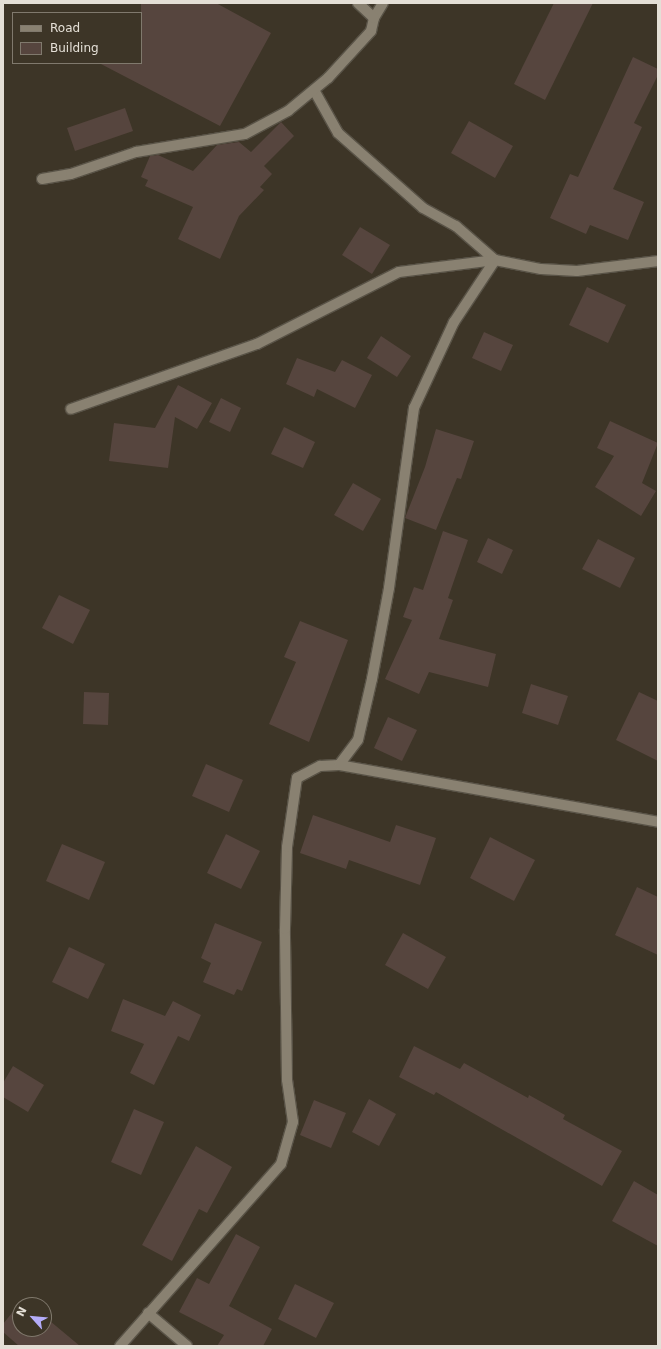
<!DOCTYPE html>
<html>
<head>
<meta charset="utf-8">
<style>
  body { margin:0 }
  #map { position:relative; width:661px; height:1349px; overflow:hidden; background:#3d3527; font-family:"DejaVu Sans",sans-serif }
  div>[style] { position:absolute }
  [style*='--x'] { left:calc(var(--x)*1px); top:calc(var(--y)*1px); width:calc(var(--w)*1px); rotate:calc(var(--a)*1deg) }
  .building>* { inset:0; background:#56453e }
  .roads { filter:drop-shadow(1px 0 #595347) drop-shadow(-1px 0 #595347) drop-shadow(0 1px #595347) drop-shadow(0 -1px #595347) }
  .minor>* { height:10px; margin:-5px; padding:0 5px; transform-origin:5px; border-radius:5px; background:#898171 }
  span { translate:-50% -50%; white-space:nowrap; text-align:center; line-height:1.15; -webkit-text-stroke:3.5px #3d3527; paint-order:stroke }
  .frame { position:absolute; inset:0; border:4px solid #e4dfd6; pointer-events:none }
  .legend { position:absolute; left:12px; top:12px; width:130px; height:52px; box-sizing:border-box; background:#3d3527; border:1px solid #80796d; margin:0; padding:5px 7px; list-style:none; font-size:12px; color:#e4dfd6 }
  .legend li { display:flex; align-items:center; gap:8px; height:20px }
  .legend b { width:20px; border:1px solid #80796d }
  .north { position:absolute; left:12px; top:1297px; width:40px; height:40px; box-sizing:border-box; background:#3d3527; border:1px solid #80796d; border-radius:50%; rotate:297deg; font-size:11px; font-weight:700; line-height:16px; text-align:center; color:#e4dfd6 }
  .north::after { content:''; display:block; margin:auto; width:14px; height:18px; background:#b4acf9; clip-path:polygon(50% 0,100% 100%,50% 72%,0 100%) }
</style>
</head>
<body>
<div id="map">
  <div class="building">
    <i style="clip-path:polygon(141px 3px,216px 3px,271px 33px,220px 126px,99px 63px,141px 63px)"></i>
    <i style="clip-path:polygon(554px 3px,593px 3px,545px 100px,514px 84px)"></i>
    <i style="clip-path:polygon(633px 57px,658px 69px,658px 75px,634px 123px,642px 127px,613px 189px,644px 202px,628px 240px,590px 225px,586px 234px,550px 218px,570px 174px,578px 177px)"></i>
    <i style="clip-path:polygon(125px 108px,133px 131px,75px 151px,67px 128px)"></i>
    <i style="clip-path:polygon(469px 121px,513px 146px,495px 178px,451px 153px)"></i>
    <i style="clip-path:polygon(281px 122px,294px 136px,264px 166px,272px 174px,260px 187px,264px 190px,239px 216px,220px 259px,178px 239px,193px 207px,145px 186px,148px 180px,141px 177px,150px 156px,158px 155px,193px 171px,217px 145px,239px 142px,251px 152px)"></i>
    <i style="clip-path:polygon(360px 227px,390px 245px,372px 274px,342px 255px)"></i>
    <i style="clip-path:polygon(587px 287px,626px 305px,608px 343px,569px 325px)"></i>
    <i style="clip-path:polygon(484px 332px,513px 345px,501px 371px,472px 358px)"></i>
    <i style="clip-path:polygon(381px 336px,411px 356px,397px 377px,367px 358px)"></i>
    <i style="clip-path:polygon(297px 358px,335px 372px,342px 360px,372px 375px,355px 408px,317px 389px,314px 397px,286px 384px)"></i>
    <i style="clip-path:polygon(178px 385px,212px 403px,197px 429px,175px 417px,168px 468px,109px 461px,114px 423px,155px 428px)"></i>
    <i style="clip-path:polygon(221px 398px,241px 408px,230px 432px,209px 422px)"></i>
    <i style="clip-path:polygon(610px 421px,658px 443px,642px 483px,656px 491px,641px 516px,595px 487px,614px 456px,597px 448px)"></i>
    <i style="clip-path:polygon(284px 427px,315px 442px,303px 468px,271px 454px)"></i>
    <i style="clip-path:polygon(436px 429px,474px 441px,461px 479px,457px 478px,436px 530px,405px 518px,425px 467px)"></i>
    <i style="clip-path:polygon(353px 483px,381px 499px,363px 531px,334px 515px)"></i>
    <i style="clip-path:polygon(443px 531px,468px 540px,448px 598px,453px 600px,439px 639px,496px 654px,488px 687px,429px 672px,419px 694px,385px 679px,412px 620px,403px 617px,414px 587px,423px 590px)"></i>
    <i style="clip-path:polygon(488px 538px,513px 550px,502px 574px,477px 562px)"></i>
    <i style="clip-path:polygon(598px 539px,635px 558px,620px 588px,582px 569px)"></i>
    <i style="clip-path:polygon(59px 595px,90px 610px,73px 644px,42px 628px)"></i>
    <i style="clip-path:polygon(300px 621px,348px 640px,309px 742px,269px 724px,296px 662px,284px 657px)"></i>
    <i style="clip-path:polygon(531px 684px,568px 696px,558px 725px,522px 713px)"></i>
    <i style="clip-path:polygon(84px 692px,109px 693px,108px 725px,83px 724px)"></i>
    <i style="clip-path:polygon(639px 692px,658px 701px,658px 761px,616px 740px)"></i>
    <i style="clip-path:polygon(388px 717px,417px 730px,402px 761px,374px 748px)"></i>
    <i style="clip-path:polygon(206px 764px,243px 780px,229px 812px,192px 796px)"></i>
    <i style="clip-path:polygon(313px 815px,390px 842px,396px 825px,436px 838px,420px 885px,349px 860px,346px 869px,300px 853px)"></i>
    <i style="clip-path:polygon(226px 834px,260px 851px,241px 889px,207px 873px)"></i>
    <i style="clip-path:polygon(490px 837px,535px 860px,514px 901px,470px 878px)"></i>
    <i style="clip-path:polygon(62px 844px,105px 862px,89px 900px,46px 881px)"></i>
    <i style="clip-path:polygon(637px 887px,658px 897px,658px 955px,615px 935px)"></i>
    <i style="clip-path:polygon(215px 923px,262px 942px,242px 991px,237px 989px,234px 995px,203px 982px,211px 963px,201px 958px)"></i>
    <i style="clip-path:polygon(403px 933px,446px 957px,428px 989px,385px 965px)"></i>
    <i style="clip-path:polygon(69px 947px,105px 964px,88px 999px,52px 982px)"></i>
    <i style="clip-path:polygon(123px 999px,165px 1016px,173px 1001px,201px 1015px,189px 1041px,178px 1036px,154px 1085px,130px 1073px,144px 1044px,111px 1031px)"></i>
    <i style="clip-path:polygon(414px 1046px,460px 1069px,464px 1063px,528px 1098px,529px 1095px,565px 1115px,563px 1119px,622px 1151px,602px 1186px,436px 1092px,434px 1095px,399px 1077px)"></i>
    <i style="clip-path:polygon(13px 1066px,44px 1085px,28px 1112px,3px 1097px,3px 1083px)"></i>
    <i style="clip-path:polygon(369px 1099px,396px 1114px,379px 1146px,352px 1132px)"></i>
    <i style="clip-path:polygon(314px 1100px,346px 1113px,331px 1148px,300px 1135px)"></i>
    <i style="clip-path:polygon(134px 1109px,164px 1122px,141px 1175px,111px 1162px)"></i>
    <i style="clip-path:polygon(196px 1146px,232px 1167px,207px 1213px,199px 1209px,172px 1261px,142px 1245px)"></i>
    <i style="clip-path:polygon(634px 1181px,658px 1195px,658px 1246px,612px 1221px)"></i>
    <i style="clip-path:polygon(236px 1234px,260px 1247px,229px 1306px,272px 1329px,263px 1346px,217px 1346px,224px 1335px,179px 1312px,197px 1278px,209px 1284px)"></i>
    <i style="clip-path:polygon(295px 1284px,334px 1303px,316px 1338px,278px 1319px)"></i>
    <i style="clip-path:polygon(23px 1299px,30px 1305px,20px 1305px,20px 1329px,44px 1329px,44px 1316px,80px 1346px,19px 1346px,3px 1332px,3px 1324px)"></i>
  </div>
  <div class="roads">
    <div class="minor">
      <i style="--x:374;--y:18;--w:17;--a:-59"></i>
      <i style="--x:314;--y:90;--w:49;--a:60.8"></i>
      <i style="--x:338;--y:133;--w:113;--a:41.4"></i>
      <i style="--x:423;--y:208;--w:38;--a:29"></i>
      <i style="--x:456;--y:226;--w:52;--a:41.1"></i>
      <i style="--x:42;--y:179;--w:29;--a:-10"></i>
      <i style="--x:71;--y:174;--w:69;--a:-18.7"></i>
      <i style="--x:136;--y:152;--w:110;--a:-9.4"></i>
      <i style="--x:245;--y:134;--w:49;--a:-28.1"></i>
      <i style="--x:288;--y:111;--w:52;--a:-39.5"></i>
      <i style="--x:328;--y:78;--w:64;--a:-47.5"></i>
      <i style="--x:371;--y:31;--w:13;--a:-77"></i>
      <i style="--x:374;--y:18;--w:22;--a:-137"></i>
      <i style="--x:71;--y:409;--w:197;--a:-19.3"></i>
      <i style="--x:257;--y:344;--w:159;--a:-26.9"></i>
      <i style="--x:399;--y:272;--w:97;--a:-7.1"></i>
      <i style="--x:495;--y:260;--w:47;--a:11.1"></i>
      <i style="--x:541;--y:269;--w:36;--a:3"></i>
      <i style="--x:577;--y:271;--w:82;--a:-7"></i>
      <i style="--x:339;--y:765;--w:31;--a:-53"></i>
      <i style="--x:358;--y:740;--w:63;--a:-77.1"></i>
      <i style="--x:372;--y:679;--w:93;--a:-79.4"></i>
      <i style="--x:389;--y:588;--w:182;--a:-82.1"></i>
      <i style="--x:414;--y:408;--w:95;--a:-65.1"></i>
      <i style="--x:454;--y:322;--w:74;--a:-56.5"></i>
      <i style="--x:148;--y:1313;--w:51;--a:40.2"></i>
      <i style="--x:120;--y:1346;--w:243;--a:-48.5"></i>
      <i style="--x:281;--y:1164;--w:44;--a:-74.1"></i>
      <i style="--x:293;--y:1122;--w:42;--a:-98.1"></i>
      <i style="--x:287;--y:1080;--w:151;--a:-90.8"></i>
      <i style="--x:285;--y:929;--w:82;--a:-88.6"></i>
      <i style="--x:287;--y:847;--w:70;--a:-81.8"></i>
      <i style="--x:297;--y:778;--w:26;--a:-28"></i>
      <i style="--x:320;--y:766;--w:19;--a:-3"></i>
      <i style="--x:339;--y:765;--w:324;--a:10.1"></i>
    </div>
  </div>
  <div class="frame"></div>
  <ul class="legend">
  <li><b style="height:5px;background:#898171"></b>Road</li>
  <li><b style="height:11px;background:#56453e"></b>Building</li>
  </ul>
  <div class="north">N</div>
</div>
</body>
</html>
